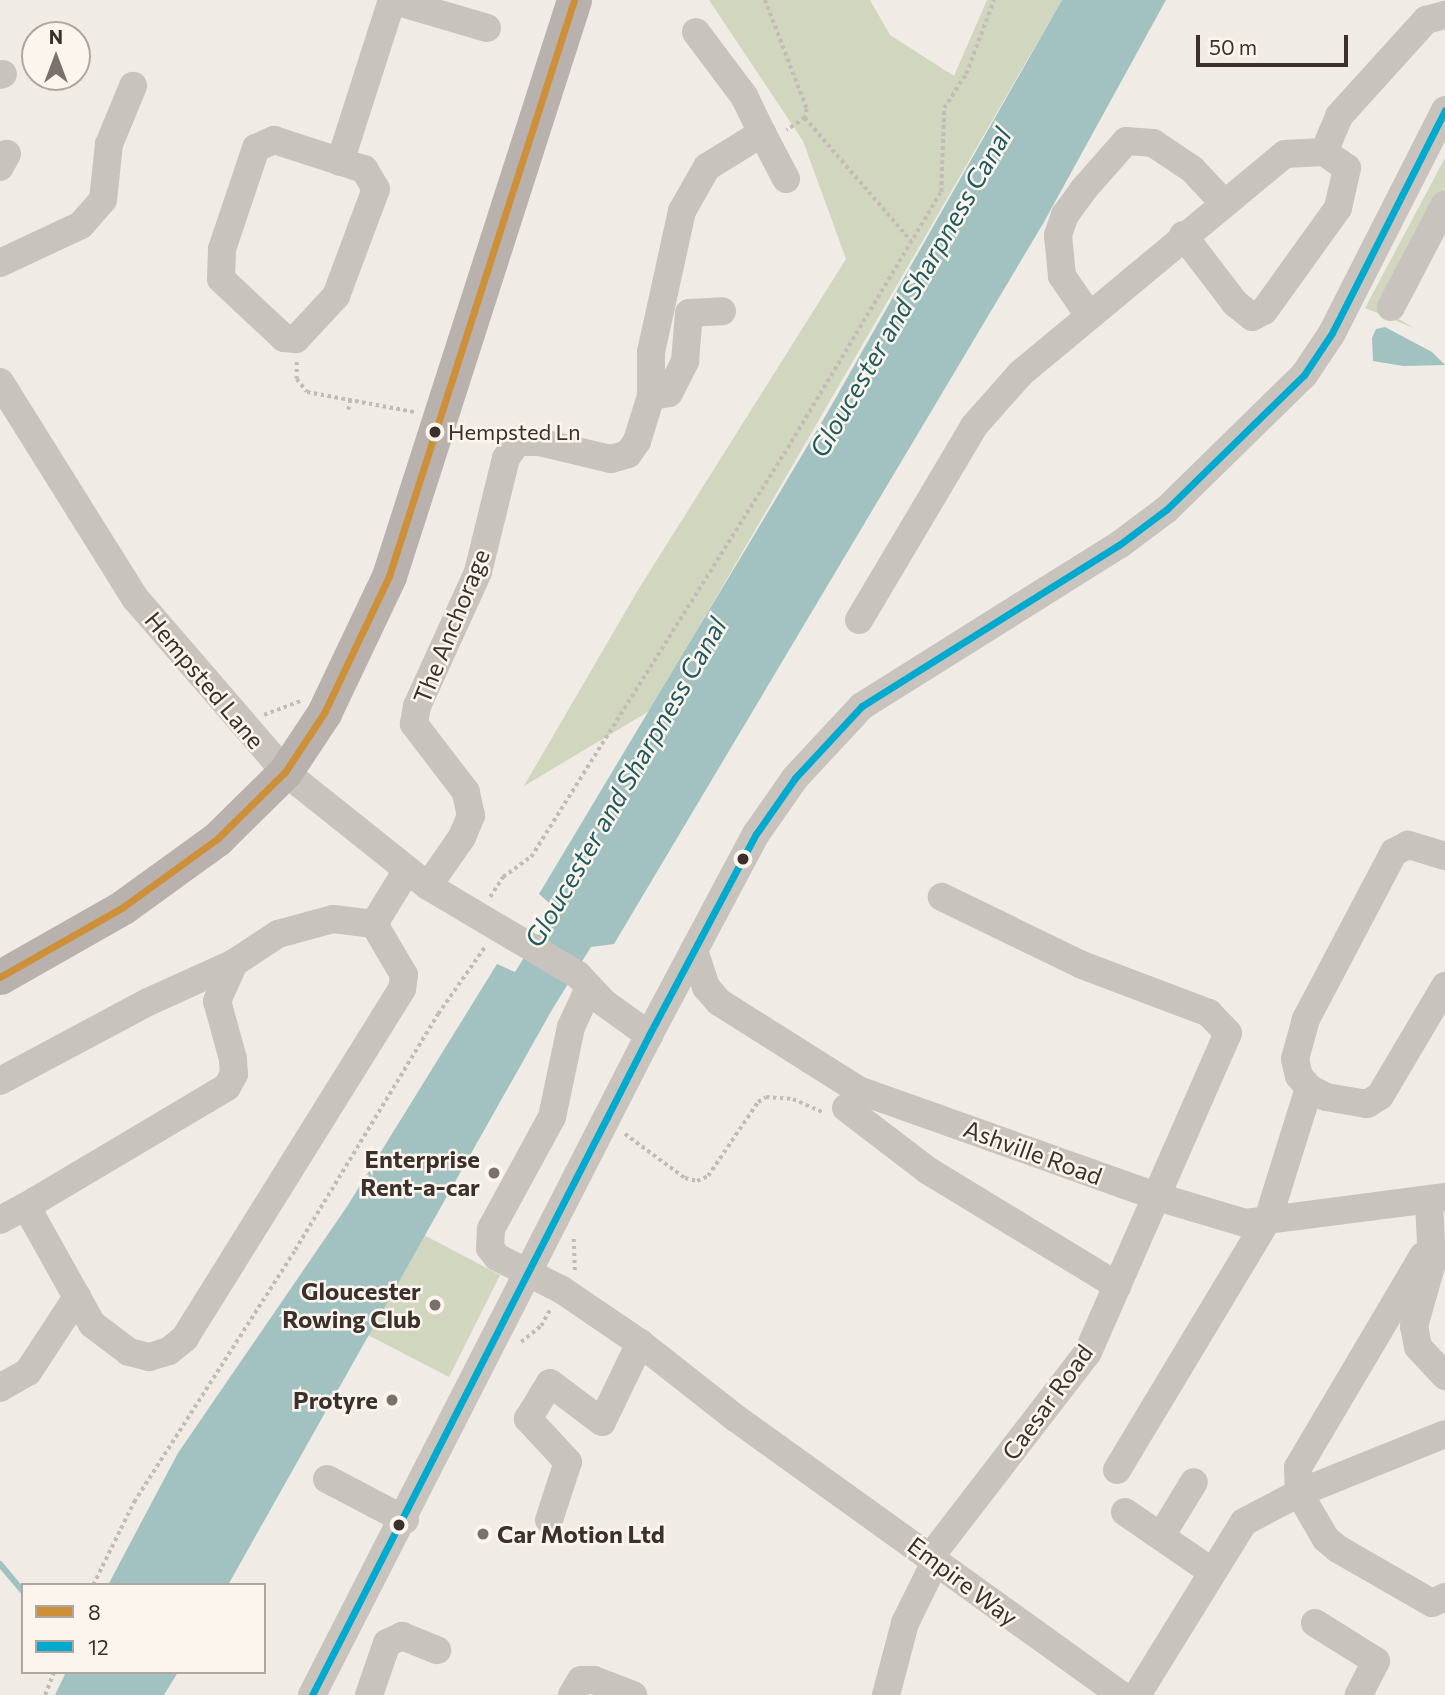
<!DOCTYPE html>
<html>
<head>
<meta charset="utf-8">
<style>
  body { margin:0 }
  #map { position:relative; width:1445px; height:1695px; overflow:hidden; background:#f0ebe5; font-family:Commissioner,sans-serif }
  div>[style] { position:absolute }
  [style*='--x'] { left:calc(var(--x)*1px); top:calc(var(--y)*1px); width:calc(var(--w)*1px); rotate:calc(var(--a)*1deg) }
  .green>* { inset:0; background:#d1d6bf }
  .water>* { inset:0; background:#a1c2c1 }
  .stream>* { height:6px; margin:-3px; padding:0 3px; transform-origin:3px; border-radius:3px; background:#a1c2c1 }
  .path>* { height:3.5px; margin-top:-1.75px; transform-origin:0; background:repeating-linear-gradient(90deg,#c2bbb6 0 3.5px,transparent 0 7px) }
  .minor>* { height:28px; margin:-14px; padding:0 14px; transform-origin:14px; border-radius:14px; background:#c9c3be }
  .major>* { height:35px; margin:-17.5px; padding:0 17.5px; transform-origin:17.5px; border-radius:17.5px; background:#b8b1ad }
  .bus-1>* { height:7px; margin:-3.5px; padding:0 3.5px; transform-origin:3.5px; border-radius:3.5px; background:#cd9038 }
  .bus-2>* { height:7px; margin:-3.5px; padding:0 3.5px; transform-origin:3.5px; border-radius:3.5px; background:#00a9ce }
  .dots>* { width:19px; height:19px; translate:-50% -50%; box-sizing:border-box; border:4px solid #fbf5ee; border-radius:50% }
  span { translate:-50% -50%; white-space:nowrap; text-align:center; line-height:1.15; -webkit-text-stroke:5px #fbf5ee; paint-order:stroke }
  .bus-label { font-size:22px; color:#3b302b }
  .left { translate:0 -50%; text-align:left }
  .street-label { font-size:24px; color:#3b302b }
  .poi-label { font-size:24px; color:#3b302b; font-weight:700 }
  .right { translate:-100% -50%; text-align:right }
  .water-label { font-size:26px; color:#1f5a5e; font-style:italic }
  .legend { position:absolute; left:21px; top:1583px; width:245px; height:91px; box-sizing:border-box; background:#fbf5ee; border:2px solid #aea6a0; margin:0; padding:9px 12px; list-style:none; font-size:21px; color:#3b302b }
  .legend li { display:flex; align-items:center; gap:14px; height:35px }
  .legend b { width:35px; border:2px solid #aea6a0 }
  .north { position:absolute; left:21px; top:21px; width:70px; height:70px; box-sizing:border-box; background:#fbf5ee; border:2px solid #aea6a0; border-radius:50%; rotate:0deg; font-size:19px; font-weight:700; line-height:28px; text-align:center; color:#3b302b }
  .north::after { content:''; display:block; margin:auto; width:24px; height:32px; background:#7a716c; clip-path:polygon(50% 0,100% 100%,50% 72%,0 100%) }
  .scale { position:absolute; left:1196px; top:35px; width:152px; height:32px; box-sizing:border-box; border:4px solid #3b302b; border-top:0; padding-left:9px; font-size:21px; line-height:24px; white-space:nowrap; color:#3b302b; -webkit-text-stroke:5px #fbf5ee; paint-order:stroke }
</style>
</head>
<body>
<div id="map">
  <div class="green">
    <i style="clip-path:polygon(709px 0,870px 0,890px 35px,954px 76px,987px 0,1062px 0,651px 710px,524px 786px,638px 590px,846px 259px,803px 141px)"></i>
    <i style="clip-path:polygon(1445px 158px,1445px 188px,1380px 308px,1414px 328px,1365px 308px)"></i>
    <i style="clip-path:polygon(424px 1235px,500px 1275px,449px 1377px,368px 1335px)"></i>
  </div>
  <div class="water">
    <i style="clip-path:polygon(1062px 0,1166px 0,1044px 222px,614px 944px,591px 947px,553px 1008px,228px 1585px,108px 1585px,178px 1453px,348px 1205px,497px 964px,515px 972px,555px 908px,539px 894px,826px 415px)"></i>
    <i style="clip-path:polygon(1385px 327px,1432px 352px,1445px 365px,1403px 366px,1373px 361px,1372px 338px,1376px 329px)"></i>
    <i style="clip-path:polygon(66px 1672px,178px 1672px,164px 1695px,55px 1695px)"></i>
  </div>
  <div class="stream">
    <i style="--x:0;--y:1564;--w:35;--a:50"></i>
  </div>
  <div class="path">
    <i style="--x:765;--y:0;--w:117;--a:68.9"></i>
    <i style="--x:807;--y:109;--w:9;--a:103"></i>
    <i style="--x:805;--y:118;--w:22;--a:146"></i>
    <i style="--x:805;--y:118;--w:162;--a:49.2"></i>
    <i style="--x:297;--y:362;--w:17;--a:90"></i>
    <i style="--x:297;--y:379;--w:16;--a:52"></i>
    <i style="--x:307;--y:392;--w:109;--a:10.6"></i>
    <i style="--x:348;--y:410;--w:9;--a:-77"></i>
    <i style="--x:264;--y:715;--w:39;--a:-21"></i>
    <i style="--x:490;--y:897;--w:24;--a:-57"></i>
    <i style="--x:503;--y:877;--w:34;--a:-36"></i>
    <i style="--x:531;--y:857;--w:476;--a:-57.9"></i>
    <i style="--x:784;--y:454;--w:305;--a:-59.1"></i>
    <i style="--x:941;--y:192;--w:84;--a:-88"></i>
    <i style="--x:944;--y:108;--w:40;--a:-57.1"></i>
    <i style="--x:966;--y:74;--w:79;--a:-69.3"></i>
    <i style="--x:625;--y:1134;--w:74;--a:36.3"></i>
    <i style="--x:685;--y:1178;--w:12;--a:14"></i>
    <i style="--x:697;--y:1181;--w:12;--a:-24"></i>
    <i style="--x:708;--y:1176;--w:89;--a:-56"></i>
    <i style="--x:758;--y:1102;--w:9;--a:-32"></i>
    <i style="--x:766;--y:1097;--w:27;--a:4"></i>
    <i style="--x:793;--y:1099;--w:32;--a:24"></i>
    <i style="--x:574;--y:1239;--w:32;--a:88"></i>
    <i style="--x:521;--y:1342;--w:26;--a:-39"></i>
    <i style="--x:541;--y:1326;--w:18;--a:-61"></i>
    <i style="--x:93;--y:1585;--w:93;--a:-63.7"></i>
    <i style="--x:134;--y:1502;--w:299;--a:-57.4"></i>
    <i style="--x:295;--y:1250;--w:276;--a:-58.8"></i>
    <i style="--x:438;--y:1014;--w:82;--a:-55"></i>
    <i style="--x:45;--y:1695;--w:25;--a:-69"></i>
  </div>
  <div class="minor">
    <i style="--x:392;--y:0;--w:99;--a:16.4"></i>
    <i style="--x:0;--y:75;--w:3;--a:-18"></i>
    <i style="--x:762;--y:133;--w:52;--a:62.4"></i>
    <i style="--x:274;--y:140;--w:95;--a:17.9"></i>
    <i style="--x:364;--y:169;--w:23;--a:59"></i>
    <i style="--x:376;--y:189;--w:114;--a:110.5"></i>
    <i style="--x:336;--y:296;--w:59;--a:132.9"></i>
    <i style="--x:296;--y:339;--w:12;--a:-175"></i>
    <i style="--x:284;--y:338;--w:86;--a:-136.9"></i>
    <i style="--x:221;--y:279;--w:30;--a:-88"></i>
    <i style="--x:222;--y:249;--w:107;--a:-71.4"></i>
    <i style="--x:256;--y:148;--w:20;--a:-24"></i>
    <i style="--x:340;--y:162;--w:170;--a:-72.2"></i>
    <i style="--x:0;--y:167;--w:15;--a:-62"></i>
    <i style="--x:1183;--y:235;--w:86;--a:52.6"></i>
    <i style="--x:1235;--y:303;--w:22;--a:39"></i>
    <i style="--x:1252;--y:317;--w:13;--a:-27"></i>
    <i style="--x:1264;--y:311;--w:127;--a:-54.3"></i>
    <i style="--x:1338;--y:208;--w:41;--a:-77.3"></i>
    <i style="--x:1347;--y:168;--w:28;--a:-145"></i>
    <i style="--x:1324;--y:152;--w:39;--a:-67"></i>
    <i style="--x:1339;--y:116;--w:130;--a:-47.8"></i>
    <i style="--x:1426;--y:20;--w:20;--a:-15"></i>
    <i style="--x:0;--y:263;--w:89;--a:-25.1"></i>
    <i style="--x:81;--y:225;--w:33;--a:-49"></i>
    <i style="--x:103;--y:200;--w:56;--a:-83.9"></i>
    <i style="--x:109;--y:144;--w:63;--a:-67.5"></i>
    <i style="--x:1391;--y:307;--w:116;--a:-62.3"></i>
    <i style="--x:1088;--y:314;--w:46;--a:-124.4"></i>
    <i style="--x:1062;--y:276;--w:41;--a:-95.6"></i>
    <i style="--x:1058;--y:235;--w:21;--a:-71"></i>
    <i style="--x:1065;--y:215;--w:31;--a:-54"></i>
    <i style="--x:1083;--y:190;--w:65;--a:-48.7"></i>
    <i style="--x:1126;--y:141;--w:27;--a:4"></i>
    <i style="--x:1153;--y:143;--w:47;--a:33.7"></i>
    <i style="--x:1192;--y:169;--w:45;--a:46.8"></i>
    <i style="--x:0;--y:382;--w:255;--a:58"></i>
    <i style="--x:135;--y:598;--w:230;--a:49.2"></i>
    <i style="--x:285;--y:772;--w:183;--a:38.6"></i>
    <i style="--x:428;--y:886;--w:174;--a:30.7"></i>
    <i style="--x:578;--y:975;--w:37;--a:47"></i>
    <i style="--x:603;--y:1002;--w:57;--a:35.7"></i>
    <i style="--x:651;--y:396;--w:18;--a:-9"></i>
    <i style="--x:669;--y:393;--w:36;--a:-63"></i>
    <i style="--x:685;--y:361;--w:48;--a:-85.2"></i>
    <i style="--x:689;--y:313;--w:33;--a:-3"></i>
    <i style="--x:859;--y:620;--w:226;--a:-59.3"></i>
    <i style="--x:974;--y:426;--w:71;--a:-48.4"></i>
    <i style="--x:1021;--y:373;--w:343;--a:-39.7"></i>
    <i style="--x:1285;--y:154;--w:39;--a:-3"></i>
    <i style="--x:1445;--y:856;--w:39;--a:-163"></i>
    <i style="--x:1408;--y:845;--w:16;--a:153"></i>
    <i style="--x:1394;--y:852;--w:189;--a:117.8"></i>
    <i style="--x:1306;--y:1019;--w:41;--a:105.4"></i>
    <i style="--x:1295;--y:1059;--w:17;--a:77"></i>
    <i style="--x:1299;--y:1076;--w:16;--a:50"></i>
    <i style="--x:1309;--y:1088;--w:19;--a:28"></i>
    <i style="--x:1326;--y:1097;--w:42;--a:9.7"></i>
    <i style="--x:1367;--y:1104;--w:15;--a:-32"></i>
    <i style="--x:1380;--y:1096;--w:128;--a:-59.4"></i>
    <i style="--x:428;--y:886;--w:60;--a:-55.2"></i>
    <i style="--x:462;--y:837;--w:23;--a:-67"></i>
    <i style="--x:471;--y:816;--w:25;--a:-102"></i>
    <i style="--x:466;--y:792;--w:86;--a:-127.4"></i>
    <i style="--x:414;--y:724;--w:18;--a:-81"></i>
    <i style="--x:417;--y:706;--w:147;--a:-65.5"></i>
    <i style="--x:478;--y:572;--w:117;--a:-76.2"></i>
    <i style="--x:506;--y:458;--w:19;--a:-55"></i>
    <i style="--x:517;--y:442;--w:22;--a:0"></i>
    <i style="--x:539;--y:442;--w:74;--a:13.3"></i>
    <i style="--x:611;--y:459;--w:18;--a:-16"></i>
    <i style="--x:628;--y:454;--w:16;--a:-55"></i>
    <i style="--x:637;--y:441;--w:47;--a:-72.7"></i>
    <i style="--x:651;--y:396;--w:44;--a:-90"></i>
    <i style="--x:651;--y:352;--w:144;--a:-77.6"></i>
    <i style="--x:682;--y:211;--w:51;--a:-60.4"></i>
    <i style="--x:707;--y:167;--w:65;--a:-31.7"></i>
    <i style="--x:762;--y:133;--w:41;--a:-115.9"></i>
    <i style="--x:744;--y:96;--w:80;--a:-126.9"></i>
    <i style="--x:333;--y:919;--w:41;--a:7"></i>
    <i style="--x:374;--y:924;--w:59;--a:59.5"></i>
    <i style="--x:404;--y:975;--w:14;--a:98"></i>
    <i style="--x:402;--y:989;--w:411;--a:121.9"></i>
    <i style="--x:185;--y:1338;--w:21;--a:141"></i>
    <i style="--x:169;--y:1351;--w:21;--a:163"></i>
    <i style="--x:149;--y:1357;--w:21;--a:-166"></i>
    <i style="--x:129;--y:1352;--w:46;--a:-142.9"></i>
    <i style="--x:92;--y:1324;--w:127;--a:-119.2"></i>
    <i style="--x:30;--y:1213;--w:13;--a:-67"></i>
    <i style="--x:35;--y:1201;--w:223;--a:-30.7"></i>
    <i style="--x:227;--y:1087;--w:15;--a:-62"></i>
    <i style="--x:234;--y:1074;--w:15;--a:-94"></i>
    <i style="--x:233;--y:1059;--w:60;--a:-105.4"></i>
    <i style="--x:217;--y:1001;--w:42;--a:-65.9"></i>
    <i style="--x:234;--y:963;--w:53;--a:-33.4"></i>
    <i style="--x:278;--y:934;--w:57;--a:-15.3"></i>
    <i style="--x:374;--y:924;--w:63;--a:-58.6"></i>
    <i style="--x:694;--y:950;--w:39;--a:72"></i>
    <i style="--x:706;--y:987;--w:20;--a:49"></i>
    <i style="--x:719;--y:1002;--w:165;--a:32.3"></i>
    <i style="--x:858;--y:1090;--w:319;--a:19.6"></i>
    <i style="--x:1158;--y:1197;--w:91;--a:16.6"></i>
    <i style="--x:1245;--y:1223;--w:202;--a:-7.4"></i>
    <i style="--x:589;--y:988;--w:43;--a:114.8"></i>
    <i style="--x:571;--y:1027;--w:92;--a:101.9"></i>
    <i style="--x:552;--y:1117;--w:128;--a:118.6"></i>
    <i style="--x:491;--y:1229;--w:19;--a:93"></i>
    <i style="--x:490;--y:1248;--w:11;--a:52"></i>
    <i style="--x:497;--y:1257;--w:73;--a:26.9"></i>
    <i style="--x:562;--y:1290;--w:94;--a:34.2"></i>
    <i style="--x:640;--y:1343;--w:123;--a:38.1"></i>
    <i style="--x:737;--y:1419;--w:473;--a:35.7"></i>
    <i style="--x:0;--y:1081;--w:168;--a:-28.1"></i>
    <i style="--x:148;--y:1002;--w:94;--a:-24.4"></i>
    <i style="--x:846;--y:1108;--w:102;--a:37.4"></i>
    <i style="--x:927;--y:1170;--w:223;--a:31.3"></i>
    <i style="--x:1429;--y:1202;--w:61;--a:87.2"></i>
    <i style="--x:1432;--y:1263;--w:66;--a:105.9"></i>
    <i style="--x:1414;--y:1326;--w:21;--a:79"></i>
    <i style="--x:1418;--y:1347;--w:40;--a:47"></i>
    <i style="--x:0;--y:1220;--w:40;--a:-28"></i>
    <i style="--x:1432;--y:1250;--w:11;--a:146"></i>
    <i style="--x:1423;--y:1256;--w:245;--a:120.6"></i>
    <i style="--x:1298;--y:1467;--w:26;--a:88"></i>
    <i style="--x:1299;--y:1493;--w:157;--a:-22"></i>
    <i style="--x:0;--y:1388;--w:32;--a:-30"></i>
    <i style="--x:28;--y:1372;--w:90;--a:-56.8"></i>
    <i style="--x:1117;--y:1470;--w:293;--a:-59"></i>
    <i style="--x:1268;--y:1219;--w:137;--a:-72.6"></i>
    <i style="--x:327;--y:1479;--w:88;--a:27.7"></i>
    <i style="--x:1125;--y:1512;--w:104;--a:34.5"></i>
    <i style="--x:549;--y:1520;--w:61;--a:-71.9"></i>
    <i style="--x:568;--y:1462;--w:59;--a:-132.9"></i>
    <i style="--x:528;--y:1419;--w:42;--a:-58.6"></i>
    <i style="--x:550;--y:1383;--w:65;--a:36.9"></i>
    <i style="--x:602;--y:1422;--w:88;--a:-64.3"></i>
    <i style="--x:1161;--y:1536;--w:63;--a:-58.6"></i>
    <i style="--x:931;--y:1556;--w:257;--a:-52.4"></i>
    <i style="--x:1088;--y:1352;--w:348;--a:-66.3"></i>
    <i style="--x:1228;--y:1033;--w:28;--a:-134"></i>
    <i style="--x:1209;--y:1013;--w:136;--a:-159.3"></i>
    <i style="--x:1082;--y:965;--w:156;--a:-154.1"></i>
    <i style="--x:1315;--y:1623;--w:72;--a:31.9"></i>
    <i style="--x:1376;--y:1661;--w:38;--a:117"></i>
    <i style="--x:312;--y:1695;--w:741;--a:-62.95"></i>
    <i style="--x:649;--y:1035;--w:228;--a:-62"></i>
    <i style="--x:756;--y:834;--w:68;--a:-55.1"></i>
    <i style="--x:795;--y:778;--w:98;--a:-47.1"></i>
    <i style="--x:862;--y:706;--w:303;--a:-32.1"></i>
    <i style="--x:1119;--y:545;--w:60;--a:-36.9"></i>
    <i style="--x:1167;--y:509;--w:192;--a:-44.4"></i>
    <i style="--x:1304;--y:375;--w:50;--a:-56.3"></i>
    <i style="--x:1332;--y:333;--w:250;--a:-63.1"></i>
    <i style="--x:369;--y:1695;--w:55;--a:-70.9"></i>
    <i style="--x:387;--y:1643;--w:17;--a:-25"></i>
    <i style="--x:402;--y:1636;--w:38;--a:22"></i>
    <i style="--x:572;--y:1695;--w:17;--a:-59"></i>
    <i style="--x:581;--y:1680;--w:13;--a:0"></i>
    <i style="--x:594;--y:1680;--w:42;--a:21"></i>
    <i style="--x:886;--y:1695;--w:74;--a:-75.2"></i>
    <i style="--x:905;--y:1623;--w:70;--a:-63.8"></i>
    <i style="--x:1137;--y:1695;--w:203;--a:-58.3"></i>
    <i style="--x:1244;--y:1522;--w:62;--a:-27.8"></i>
    <i style="--x:1299;--y:1493;--w:53;--a:59.6"></i>
    <i style="--x:1326;--y:1539;--w:16;--a:40"></i>
    <i style="--x:1338;--y:1549;--w:108;--a:29.9"></i>
    <i style="--x:1432;--y:1603;--w:14;--a:-25"></i>
  </div>
  <div class="major">
    <i style="--x:0;--y:977;--w:142;--a:-29.6"></i>
    <i style="--x:123;--y:907;--w:116;--a:-35.9"></i>
    <i style="--x:217;--y:839;--w:95;--a:-44.6"></i>
    <i style="--x:285;--y:772;--w:71;--a:-56.5"></i>
    <i style="--x:324;--y:713;--w:152;--a:-64.6"></i>
    <i style="--x:389;--y:576;--w:605;--a:-72.19"></i>
  </div>
  <div class="bus-1">
    <i style="--x:0;--y:977;--w:142;--a:-29.6"></i>
    <i style="--x:123;--y:907;--w:116;--a:-35.9"></i>
    <i style="--x:217;--y:839;--w:95;--a:-44.6"></i>
    <i style="--x:285;--y:772;--w:71;--a:-56.5"></i>
    <i style="--x:324;--y:713;--w:152;--a:-64.6"></i>
    <i style="--x:389;--y:576;--w:605;--a:-72.19"></i>
  </div>
  <div class="bus-2">
    <i style="--x:312;--y:1695;--w:741;--a:-62.95"></i>
    <i style="--x:649;--y:1035;--w:228;--a:-62"></i>
    <i style="--x:756;--y:834;--w:68;--a:-55.1"></i>
    <i style="--x:795;--y:778;--w:98;--a:-47.1"></i>
    <i style="--x:862;--y:706;--w:303;--a:-32.1"></i>
    <i style="--x:1119;--y:545;--w:60;--a:-36.9"></i>
    <i style="--x:1167;--y:509;--w:192;--a:-44.4"></i>
    <i style="--x:1304;--y:375;--w:50;--a:-56.3"></i>
    <i style="--x:1332;--y:333;--w:250;--a:-63.1"></i>
  </div>
  <div class="dots">
    <i style="left:435px;top:432px;background:#3b302b"></i>
    <i style="left:743px;top:859px;background:#3b302b"></i>
    <i style="left:494px;top:1173px;background:#7a716c"></i>
    <i style="left:435px;top:1305px;background:#7a716c"></i>
    <i style="left:392px;top:1400px;background:#7a716c"></i>
    <i style="left:399px;top:1525px;background:#3b302b"></i>
    <i style="left:483px;top:1534px;background:#7a716c"></i>
  </div>
  <div class="bus-label">
    <span class="left" style="left:448px;top:432px">Hempsted Ln</span>
  </div>
  <div class="street-label">
    <span style="left:451px;top:626px;rotate:-68deg">The Anchorage</span>
    <span style="left:205px;top:680px;rotate:50deg">Hempsted Lane</span>
    <span style="left:1033px;top:1152px;rotate:20deg">Ashville Road</span>
    <span style="left:1047px;top:1402px;rotate:-54deg">Caesar Road</span>
    <span style="left:963px;top:1581px;rotate:37deg">Empire Way</span>
  </div>
  <div class="poi-label">
    <span class="right" style="left:480px;top:1173px">Enterprise<br>Rent-a-car</span>
    <span class="right" style="left:421px;top:1305px">Gloucester<br>Rowing Club</span>
    <span class="right" style="left:378px;top:1400px">Protyre</span>
    <span class="left" style="left:497px;top:1534px">Car Motion Ltd</span>
  </div>
  <div class="water-label">
    <span style="left:910px;top:292px;rotate:-60deg">Gloucester and Sharpness Canal</span>
    <span style="left:625px;top:782px;rotate:-60deg">Gloucester and Sharpness Canal</span>
  </div>
  <ul class="legend">
  <li><b style="height:9px;background:#cd9038"></b>8</li>
  <li><b style="height:9px;background:#00a9ce"></b>12</li>
  </ul>
  <div class="north">N</div>
  <div class="scale">50 m</div>
</div>
</body>
</html>
